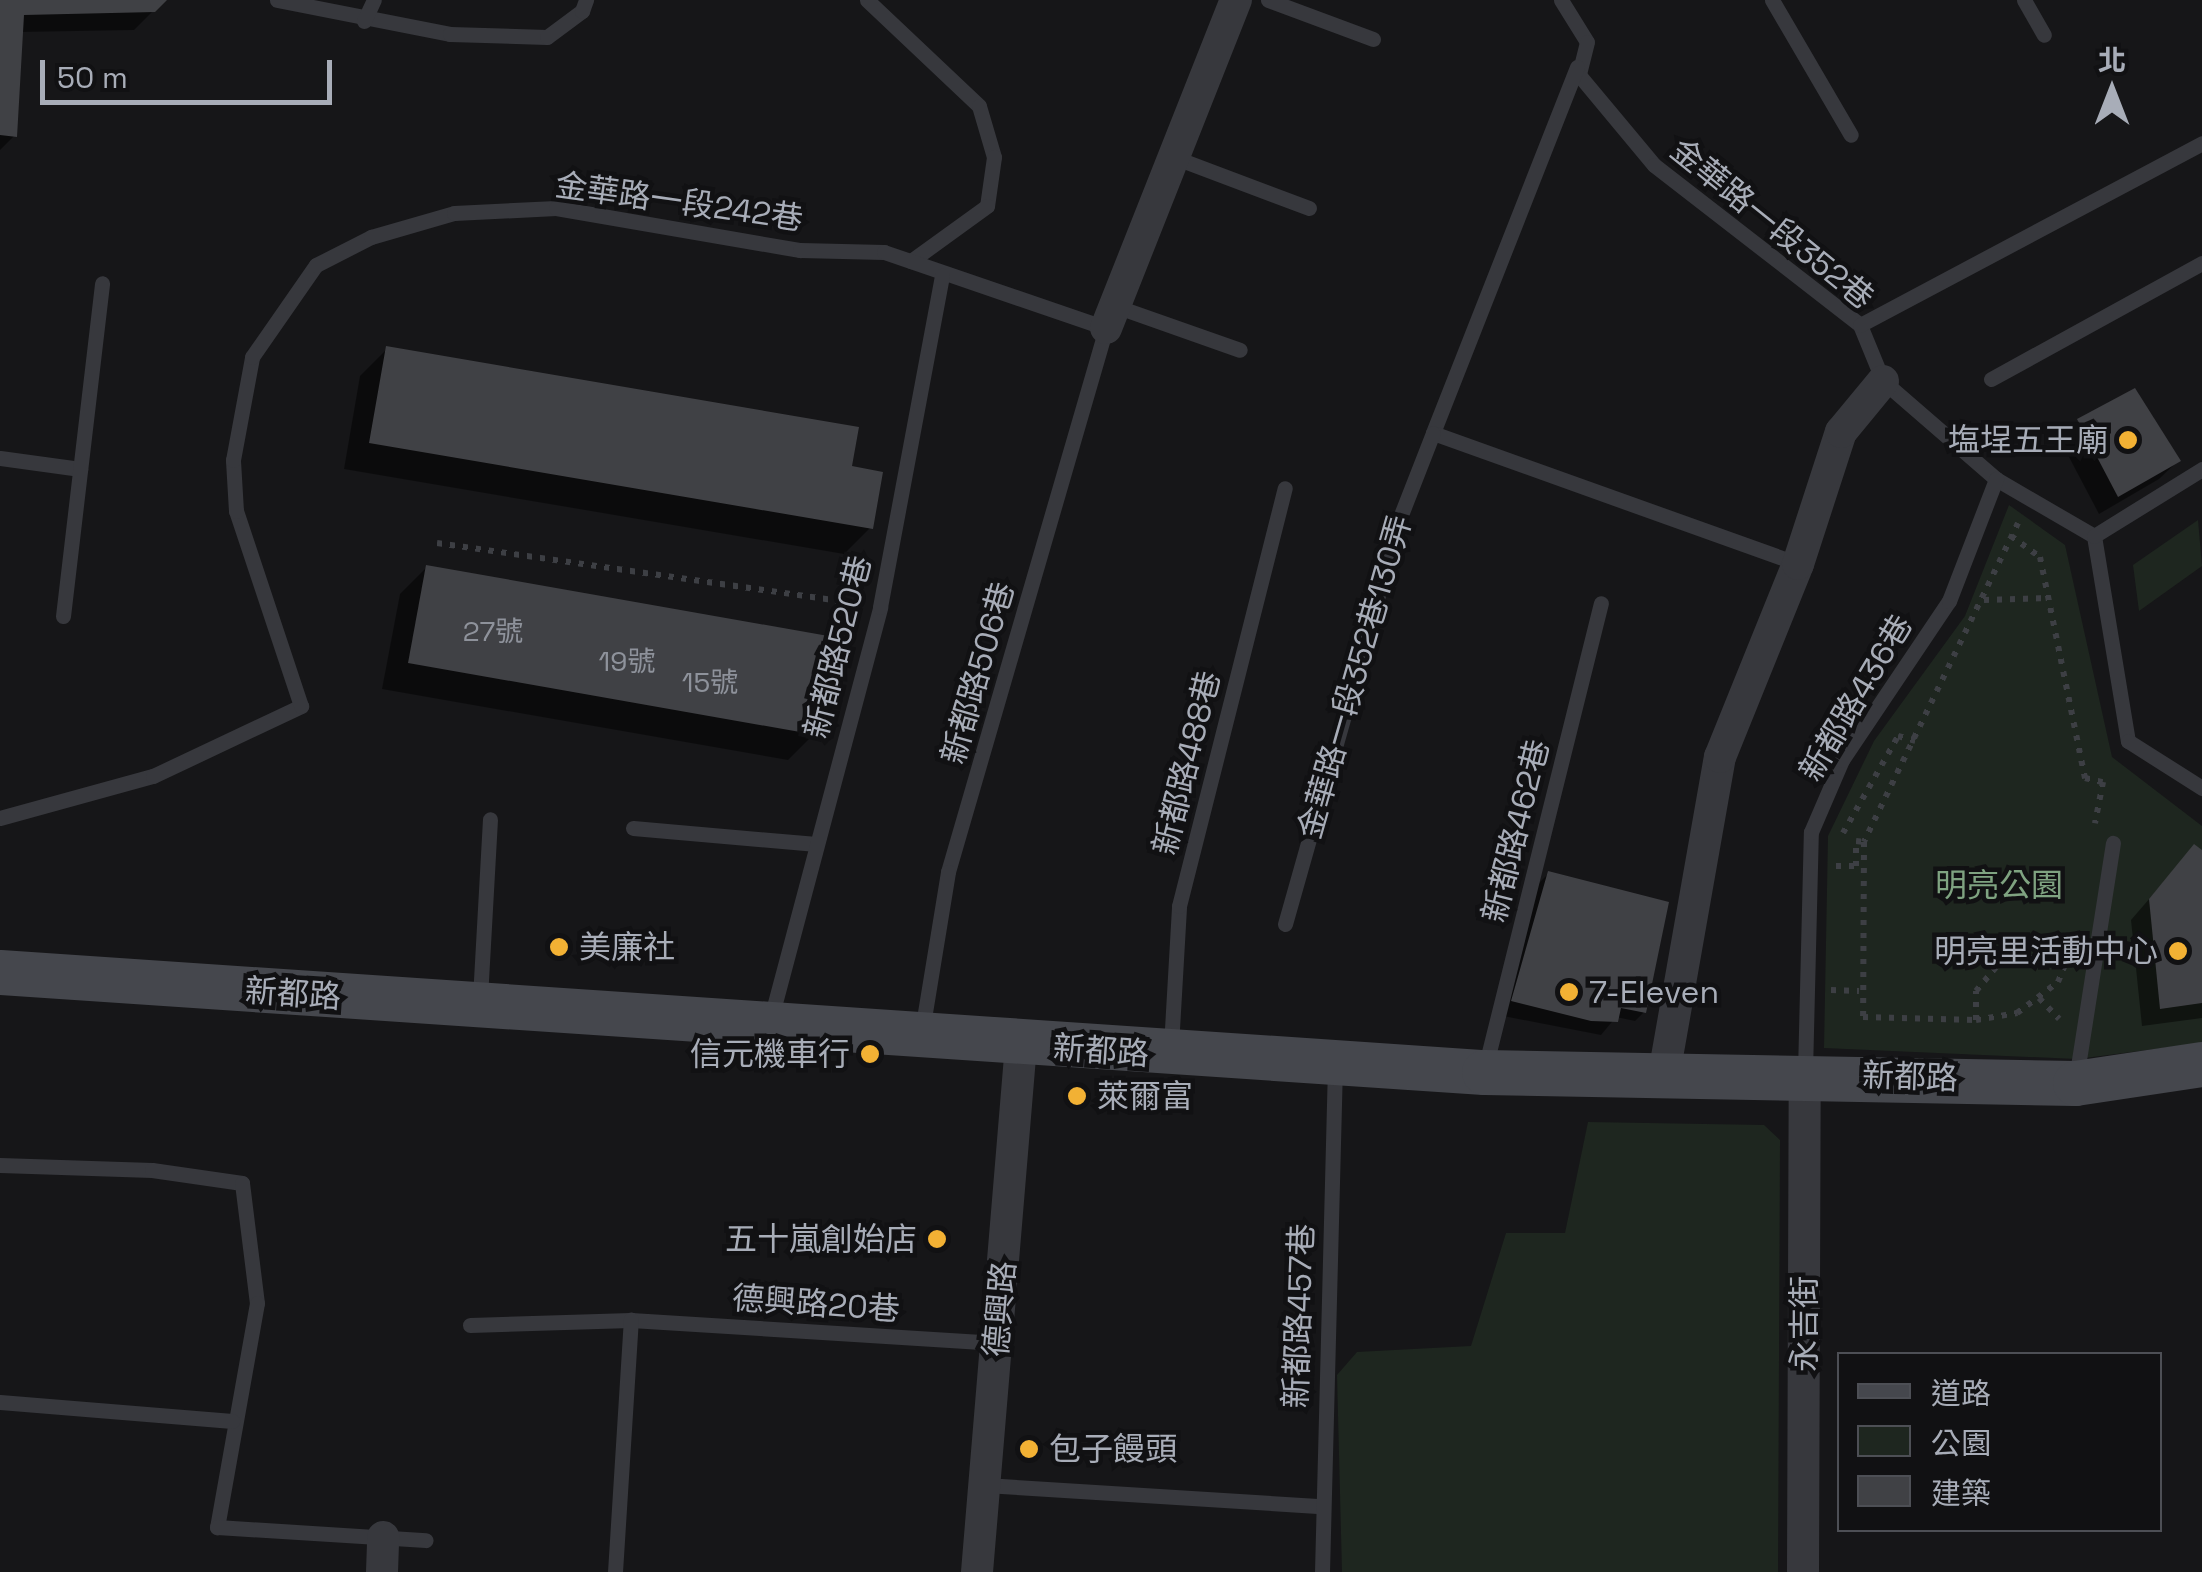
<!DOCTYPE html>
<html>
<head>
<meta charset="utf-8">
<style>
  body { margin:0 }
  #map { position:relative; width:2202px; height:1572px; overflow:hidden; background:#161618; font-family:"Space Grotesk","Noto Sans TC",sans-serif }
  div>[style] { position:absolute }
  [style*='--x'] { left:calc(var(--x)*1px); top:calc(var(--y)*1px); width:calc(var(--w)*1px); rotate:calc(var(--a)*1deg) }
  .green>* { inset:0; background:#1e261f }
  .shadow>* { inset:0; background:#0007 }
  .building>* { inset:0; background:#404145 }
  .path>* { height:6px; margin-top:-3px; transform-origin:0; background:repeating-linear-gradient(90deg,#3d3f44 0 5px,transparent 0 13px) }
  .lane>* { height:15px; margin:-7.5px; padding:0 7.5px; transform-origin:7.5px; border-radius:7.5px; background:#37383d }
  .street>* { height:32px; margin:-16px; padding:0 16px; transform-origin:16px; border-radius:16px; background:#37383d }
  .secondary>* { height:45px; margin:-22.5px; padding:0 22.5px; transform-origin:22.5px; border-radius:22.5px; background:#45474d }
  .dots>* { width:28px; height:28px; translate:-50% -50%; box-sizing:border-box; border:5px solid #111113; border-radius:50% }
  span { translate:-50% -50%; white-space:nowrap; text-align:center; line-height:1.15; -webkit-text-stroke:9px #111113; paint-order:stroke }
  .number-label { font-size:28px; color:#8e929b }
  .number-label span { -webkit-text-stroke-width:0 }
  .street-label { font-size:32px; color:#a8adb8 }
  .poi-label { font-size:32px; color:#a8adb8 }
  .right { translate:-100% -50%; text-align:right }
  .left { translate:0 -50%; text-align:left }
  .park-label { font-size:32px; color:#7fa381 }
  .legend { position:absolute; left:1837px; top:1352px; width:325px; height:180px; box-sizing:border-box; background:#111113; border:2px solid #4d4f55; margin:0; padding:12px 18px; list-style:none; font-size:30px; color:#a8adb8 }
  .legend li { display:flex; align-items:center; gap:20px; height:50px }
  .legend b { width:50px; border:2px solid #4d4f55 }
  .north { position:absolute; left:2062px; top:40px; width:100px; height:100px; -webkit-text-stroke:8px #111113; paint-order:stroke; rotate:0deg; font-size:28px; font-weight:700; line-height:40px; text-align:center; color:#a8adb8 }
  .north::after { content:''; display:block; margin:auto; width:35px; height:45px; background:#a8adb8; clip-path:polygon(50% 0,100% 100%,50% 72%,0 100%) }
  .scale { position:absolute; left:40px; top:60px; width:292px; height:45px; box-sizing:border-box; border:5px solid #a8adb8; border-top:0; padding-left:12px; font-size:30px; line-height:35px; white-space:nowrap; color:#a8adb8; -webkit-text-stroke:8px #111113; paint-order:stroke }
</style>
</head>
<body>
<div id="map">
  <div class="green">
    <i style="clip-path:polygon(2009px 505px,2065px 545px,2112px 757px,2202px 826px,2202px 1043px,2077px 1059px,1824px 1048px,1828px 836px,1874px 741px,1965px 616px)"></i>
    <i style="clip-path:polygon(2198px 520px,2202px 566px,2139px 611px,2133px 565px)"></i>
    <i style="clip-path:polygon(1588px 1122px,1764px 1125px,1780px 1140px,1778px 1572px,1342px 1572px,1337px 1375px,1357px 1352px,1471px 1346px,1506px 1233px,1565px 1233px)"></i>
  </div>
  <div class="shadow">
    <i style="clip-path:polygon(0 0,164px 0,134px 30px,20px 32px,14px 136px,0 150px)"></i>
    <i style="clip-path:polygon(387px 349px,849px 468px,871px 527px,844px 554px,344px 469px,360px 376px)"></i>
    <i style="clip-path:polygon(2079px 421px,2178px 461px,2159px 479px,2099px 514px,2060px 440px)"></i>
    <i style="clip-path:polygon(426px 568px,814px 734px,788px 760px,382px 689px,400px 594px)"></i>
    <i style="clip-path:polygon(2194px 847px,2202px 853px,2202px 1018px,2142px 1026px,2131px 920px)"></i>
    <i style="clip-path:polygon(1548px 874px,1644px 1012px,1635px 1021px,1616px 1017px,1601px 1035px,1498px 1015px,1534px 888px)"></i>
  </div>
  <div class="building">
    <i style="clip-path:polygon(0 0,167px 0,155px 12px,24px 15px,17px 137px,0 135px)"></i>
    <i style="clip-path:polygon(386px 346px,859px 427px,852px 466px,883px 472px,873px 529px,369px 443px)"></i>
    <i style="clip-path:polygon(2135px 388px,2181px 461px,2118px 497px,2077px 419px)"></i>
    <i style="clip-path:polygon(426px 565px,834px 637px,817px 735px,408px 663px)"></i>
    <i style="clip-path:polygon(2194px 844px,2202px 850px,2202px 1003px,2160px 1009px,2149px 899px)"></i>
    <i style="clip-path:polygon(1548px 871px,1669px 902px,1646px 1013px,1621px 1008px,1618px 1022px,1591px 1021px,1511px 1001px)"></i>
  </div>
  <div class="path">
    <i style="--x:2018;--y:523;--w:354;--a:115.8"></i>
    <i style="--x:1864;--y:842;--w:175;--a:90.3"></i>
    <i style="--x:1863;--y:1017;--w:113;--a:1.5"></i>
    <i style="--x:1976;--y:1020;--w:42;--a:-9.7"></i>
    <i style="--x:2017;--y:1013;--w:51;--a:-37.1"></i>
    <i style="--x:2058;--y:982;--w:16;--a:-68"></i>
    <i style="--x:2011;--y:536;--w:36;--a:36"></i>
    <i style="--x:2040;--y:557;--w:226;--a:78.5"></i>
    <i style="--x:2085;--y:778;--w:18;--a:13"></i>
    <i style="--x:2103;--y:782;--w:42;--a:101"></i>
    <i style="--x:437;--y:543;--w:421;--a:8.2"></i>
    <i style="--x:1984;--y:600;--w:63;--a:-1.8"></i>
    <i style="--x:1843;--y:833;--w:112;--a:-60.4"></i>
    <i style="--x:1898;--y:736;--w:18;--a:16"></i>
    <i style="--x:1836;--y:866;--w:20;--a:0"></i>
    <i style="--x:1856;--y:866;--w:25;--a:-90"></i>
    <i style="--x:1856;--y:841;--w:8;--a:7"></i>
    <i style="--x:1831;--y:990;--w:28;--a:2"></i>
    <i style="--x:2039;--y:998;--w:29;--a:46"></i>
    <i style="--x:1976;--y:1020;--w:29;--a:-90"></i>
    <i style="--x:1976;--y:991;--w:39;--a:-50"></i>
    <i style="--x:2001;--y:961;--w:67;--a:-6"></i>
  </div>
  <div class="lane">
    <i style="--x:277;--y:0;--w:176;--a:11.1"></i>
    <i style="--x:450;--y:34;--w:97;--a:1.8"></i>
    <i style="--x:547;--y:37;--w:44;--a:-36.6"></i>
    <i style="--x:582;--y:11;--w:12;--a:-70"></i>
    <i style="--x:867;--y:0;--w:154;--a:43.4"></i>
    <i style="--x:979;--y:106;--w:53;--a:73.6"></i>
    <i style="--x:994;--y:157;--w:49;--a:98.1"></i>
    <i style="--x:987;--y:206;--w:94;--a:144.1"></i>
    <i style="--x:1268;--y:0;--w:112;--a:20.4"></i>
    <i style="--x:1561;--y:0;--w:49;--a:58.2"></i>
    <i style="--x:1587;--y:42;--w:34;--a:104"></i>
    <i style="--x:1579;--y:75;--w:117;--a:50.2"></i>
    <i style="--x:1654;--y:165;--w:261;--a:37.8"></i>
    <i style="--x:1860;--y:325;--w:61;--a:67.7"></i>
    <i style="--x:1883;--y:381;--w:150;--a:40.9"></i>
    <i style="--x:1996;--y:479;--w:113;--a:30.2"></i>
    <i style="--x:2094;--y:536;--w:208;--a:80.6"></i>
    <i style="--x:2128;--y:741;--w:88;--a:32.4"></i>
    <i style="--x:1772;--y:0;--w:156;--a:59.7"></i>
    <i style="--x:2024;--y:0;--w:40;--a:60.3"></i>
    <i style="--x:364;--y:21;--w:23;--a:-65"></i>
    <i style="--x:1577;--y:67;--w:393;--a:111.5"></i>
    <i style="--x:1433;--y:433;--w:388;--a:19.7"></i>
    <i style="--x:1176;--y:158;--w:142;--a:20.6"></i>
    <i style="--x:1118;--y:307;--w:129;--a:19.4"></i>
    <i style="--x:1860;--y:325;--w:387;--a:-28"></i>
    <i style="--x:1991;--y:379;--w:241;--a:-28.8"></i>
    <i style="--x:0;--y:458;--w:81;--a:7.8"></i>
    <i style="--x:2094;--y:536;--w:127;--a:-31.8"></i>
    <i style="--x:63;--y:616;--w:335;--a:-83.3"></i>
    <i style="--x:0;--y:818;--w:159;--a:-15.4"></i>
    <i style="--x:153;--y:776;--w:164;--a:-25.3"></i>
    <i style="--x:301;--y:706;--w:206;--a:-108.4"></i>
    <i style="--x:236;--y:511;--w:51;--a:-93.4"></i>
    <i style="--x:233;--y:460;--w:105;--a:-79.5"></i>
    <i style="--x:252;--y:357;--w:112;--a:-55.2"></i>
    <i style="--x:316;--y:265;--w:62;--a:-27"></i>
    <i style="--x:371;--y:237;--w:86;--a:-16.1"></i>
    <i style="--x:454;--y:213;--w:102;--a:-2.8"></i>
    <i style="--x:556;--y:208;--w:248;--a:9.8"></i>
    <i style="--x:800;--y:250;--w:84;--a:1.4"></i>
    <i style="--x:884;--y:252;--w:235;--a:18.9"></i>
    <i style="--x:1106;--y:328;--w:566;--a:106.2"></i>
    <i style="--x:948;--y:872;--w:161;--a:99.3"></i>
    <i style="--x:633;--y:828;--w:184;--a:5"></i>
    <i style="--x:1285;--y:924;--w:420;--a:-74.2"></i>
    <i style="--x:1399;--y:520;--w:93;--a:-68.7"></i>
    <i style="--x:480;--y:998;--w:179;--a:-86.8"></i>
    <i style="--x:771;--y:1018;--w:425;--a:-75.1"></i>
    <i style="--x:880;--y:607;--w:337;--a:-79.4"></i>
    <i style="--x:1171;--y:1046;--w:140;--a:-86.7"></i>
    <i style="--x:1179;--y:906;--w:431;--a:-75.8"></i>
    <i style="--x:1485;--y:1068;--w:479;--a:-76"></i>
    <i style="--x:1805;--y:1072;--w:240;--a:-88.6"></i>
    <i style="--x:1811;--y:832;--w:78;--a:-66.7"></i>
    <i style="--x:1842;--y:760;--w:192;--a:-56.1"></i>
    <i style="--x:1949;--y:601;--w:131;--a:-68.9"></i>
    <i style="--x:2076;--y:1079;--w:239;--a:-81.1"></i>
    <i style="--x:0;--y:1165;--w:152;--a:1.9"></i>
    <i style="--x:152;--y:1170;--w:91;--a:8.2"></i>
    <i style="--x:242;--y:1183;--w:121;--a:82.9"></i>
    <i style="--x:257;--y:1303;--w:228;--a:100.1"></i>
    <i style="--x:217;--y:1527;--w:209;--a:3.6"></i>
    <i style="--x:470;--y:1325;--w:161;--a:-1.8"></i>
    <i style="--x:631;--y:1320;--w:367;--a:3.6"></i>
    <i style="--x:0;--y:1402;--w:233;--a:4.7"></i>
    <i style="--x:985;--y:1485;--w:337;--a:3.6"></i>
    <i style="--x:615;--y:1572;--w:253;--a:-86.4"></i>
    <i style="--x:1322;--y:1572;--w:506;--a:-88.53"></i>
  </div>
  <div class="street">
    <i style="--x:1106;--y:328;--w:353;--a:-68.4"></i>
    <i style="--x:1664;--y:1074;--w:322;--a:-80"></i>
    <i style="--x:1720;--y:757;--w:208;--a:-68"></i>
    <i style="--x:1798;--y:564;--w:139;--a:-72"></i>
    <i style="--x:1841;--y:432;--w:66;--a:-50.5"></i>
    <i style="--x:382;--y:1572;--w:35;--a:-88"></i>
    <i style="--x:977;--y:1572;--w:529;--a:-85.23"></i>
    <i style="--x:1803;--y:1572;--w:496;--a:-89.8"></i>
  </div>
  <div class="secondary">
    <i style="--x:0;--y:972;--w:1487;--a:3.86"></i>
    <i style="--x:1484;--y:1072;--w:591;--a:1.07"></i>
    <i style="--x:2075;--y:1083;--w:128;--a:-8.5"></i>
  </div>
  <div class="dots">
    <i style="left:2128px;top:440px;background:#f2b134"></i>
    <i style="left:559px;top:947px;background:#f2b134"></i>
    <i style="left:2178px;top:951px;background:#f2b134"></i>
    <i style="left:1569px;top:992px;background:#f2b134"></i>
    <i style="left:870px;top:1054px;background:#f2b134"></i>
    <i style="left:1077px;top:1096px;background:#f2b134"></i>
    <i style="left:937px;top:1239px;background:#f2b134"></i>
    <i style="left:1029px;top:1449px;background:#f2b134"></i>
  </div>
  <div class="number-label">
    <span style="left:493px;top:631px">27號</span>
    <span style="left:627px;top:661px">19號</span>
    <span style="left:710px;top:682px">15號</span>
  </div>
  <div class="street-label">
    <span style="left:679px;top:202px;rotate:8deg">金華路一段242巷</span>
    <span style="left:1772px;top:224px;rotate:39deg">金華路一段352巷</span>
    <span style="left:838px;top:647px;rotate:-76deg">新都路520巷</span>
    <span style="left:978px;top:673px;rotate:-74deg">新都路506巷</span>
    <span style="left:1355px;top:677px;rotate:-74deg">金華路一段352巷130弄</span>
    <span style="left:1856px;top:698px;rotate:-59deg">新都路436巷</span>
    <span style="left:1187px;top:763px;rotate:-76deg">新都路488巷</span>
    <span style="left:1516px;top:831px;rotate:-76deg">新都路462巷</span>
    <span style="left:293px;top:994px;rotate:4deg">新都路</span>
    <span style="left:1101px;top:1051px;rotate:4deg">新都路</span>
    <span style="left:1910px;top:1077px;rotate:2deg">新都路</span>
    <span style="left:816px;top:1304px;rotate:4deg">德興路20巷</span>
    <span style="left:1000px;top:1309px;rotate:-85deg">德興路</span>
    <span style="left:1299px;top:1316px;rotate:-88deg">新都路457巷</span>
    <span style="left:1804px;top:1324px;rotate:-90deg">永吉街</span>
  </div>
  <div class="poi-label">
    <span class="right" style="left:2108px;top:440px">塩埕五王廟</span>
    <span class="left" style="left:579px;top:947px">美廉社</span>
    <span class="right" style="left:2158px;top:951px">明亮里活動中心</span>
    <span class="left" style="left:1589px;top:992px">7-Eleven</span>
    <span class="right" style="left:850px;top:1054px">信元機車行</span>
    <span class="left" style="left:1097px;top:1096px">萊爾富</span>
    <span class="right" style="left:917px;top:1239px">五十嵐創始店</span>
    <span class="left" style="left:1049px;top:1449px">包子饅頭</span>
  </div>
  <div class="park-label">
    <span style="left:1999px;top:885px">明亮公園</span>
  </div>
  <ul class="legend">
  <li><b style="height:12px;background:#45474d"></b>道路</li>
  <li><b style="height:28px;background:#1e261f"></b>公園</li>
  <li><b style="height:28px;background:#404145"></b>建築</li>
  </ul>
  <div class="north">北</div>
  <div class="scale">50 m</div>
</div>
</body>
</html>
